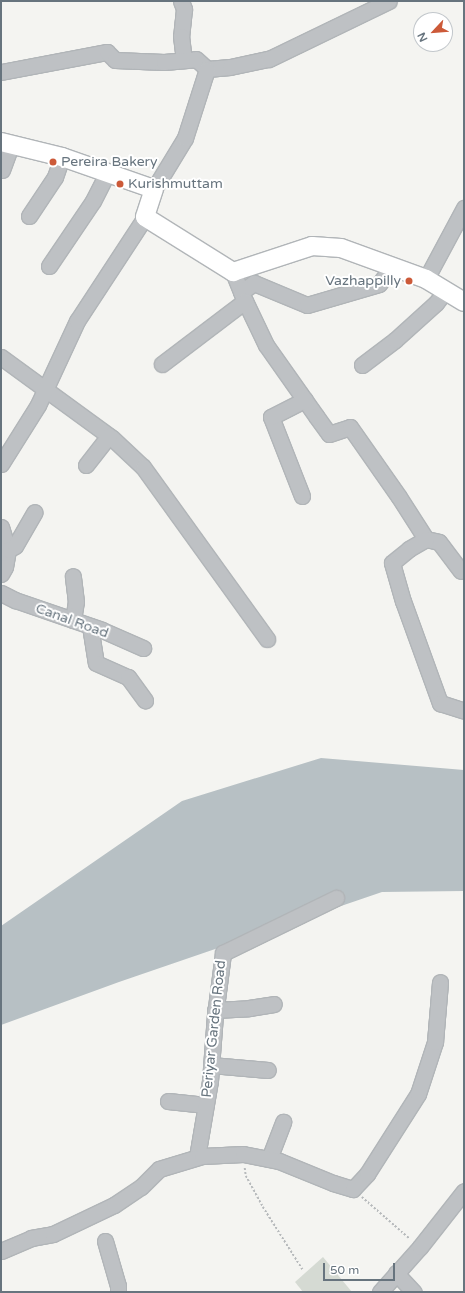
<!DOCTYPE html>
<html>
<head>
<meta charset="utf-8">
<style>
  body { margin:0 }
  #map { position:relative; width:465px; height:1293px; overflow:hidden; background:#f4f4f1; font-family:"Varela Round",sans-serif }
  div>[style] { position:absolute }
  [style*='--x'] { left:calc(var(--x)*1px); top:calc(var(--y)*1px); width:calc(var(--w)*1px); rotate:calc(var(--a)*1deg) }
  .green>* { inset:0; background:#d5dad3 }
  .water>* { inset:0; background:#b7c0c4 }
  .path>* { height:1.5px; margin-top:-0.75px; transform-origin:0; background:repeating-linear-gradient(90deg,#b7babc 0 2px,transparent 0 4px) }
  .roads { filter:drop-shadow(1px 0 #b1b5b8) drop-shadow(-1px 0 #b1b5b8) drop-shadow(0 1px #b1b5b8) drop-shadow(0 -1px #b1b5b8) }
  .minor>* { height:15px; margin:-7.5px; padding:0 7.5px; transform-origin:7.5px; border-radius:7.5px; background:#bec1c4 }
  .major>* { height:18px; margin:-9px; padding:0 9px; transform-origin:9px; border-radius:9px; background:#fff }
  .dots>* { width:11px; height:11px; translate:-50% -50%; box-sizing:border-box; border:2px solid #fff; border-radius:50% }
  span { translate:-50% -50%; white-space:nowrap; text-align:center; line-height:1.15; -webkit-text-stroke:4px #fff; paint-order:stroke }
  .poi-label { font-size:14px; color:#67747e }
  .left { translate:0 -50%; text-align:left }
  .right { translate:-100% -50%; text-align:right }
  .street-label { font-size:14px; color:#67747e }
  .frame { position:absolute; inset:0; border:2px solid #67747e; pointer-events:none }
  .north { position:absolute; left:413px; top:12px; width:40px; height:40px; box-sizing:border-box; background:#fff; border:1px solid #c2c7cb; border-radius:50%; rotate:244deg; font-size:11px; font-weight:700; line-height:16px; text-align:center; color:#67747e }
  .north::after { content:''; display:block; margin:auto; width:14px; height:18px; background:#cc5a39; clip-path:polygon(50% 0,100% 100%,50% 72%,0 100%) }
  .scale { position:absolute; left:323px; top:1263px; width:72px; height:18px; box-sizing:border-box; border:2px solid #67747e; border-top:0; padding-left:5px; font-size:12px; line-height:14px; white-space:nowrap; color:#67747e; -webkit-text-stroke:3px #fff; paint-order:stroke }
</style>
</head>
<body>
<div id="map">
  <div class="green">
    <i style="clip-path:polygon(323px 1257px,352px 1292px,303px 1292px,295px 1282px)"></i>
  </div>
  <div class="water">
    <i style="clip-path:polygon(321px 758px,464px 770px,464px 891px,382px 892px,119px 982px,1px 1025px,1px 926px,182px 801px)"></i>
  </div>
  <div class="path">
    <i style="--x:245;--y:1168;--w:8;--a:83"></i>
    <i style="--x:246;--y:1176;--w:35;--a:61"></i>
    <i style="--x:263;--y:1207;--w:75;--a:57.6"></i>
    <i style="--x:362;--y:1197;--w:64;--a:41.2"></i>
  </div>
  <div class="roads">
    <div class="minor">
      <i style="--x:181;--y:1;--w:9;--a:69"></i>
      <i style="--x:184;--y:9;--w:27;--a:96"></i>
      <i style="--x:181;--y:36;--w:24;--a:83"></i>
      <i style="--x:1;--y:72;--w:108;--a:-10.7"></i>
      <i style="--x:107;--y:52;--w:11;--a:45"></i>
      <i style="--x:115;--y:60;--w:49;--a:2.3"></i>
      <i style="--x:164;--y:62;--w:32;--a:-5"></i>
      <i style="--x:196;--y:59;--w:15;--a:42"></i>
      <i style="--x:207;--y:69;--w:23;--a:-5"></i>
      <i style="--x:230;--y:67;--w:40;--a:-12"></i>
      <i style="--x:269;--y:59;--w:133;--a:-25.8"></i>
      <i style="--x:2;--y:170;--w:27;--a:-70"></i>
      <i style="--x:154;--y:189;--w:60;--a:-58.7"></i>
      <i style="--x:185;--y:138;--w:72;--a:-72.3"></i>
      <i style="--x:29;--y:216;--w:47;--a:-56.3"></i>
      <i style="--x:55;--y:177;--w:21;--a:-71"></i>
      <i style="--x:49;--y:266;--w:78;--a:-55.9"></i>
      <i style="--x:93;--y:201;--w:33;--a:-63"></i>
      <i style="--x:233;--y:272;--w:31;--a:68"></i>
      <i style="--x:245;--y:301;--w:49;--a:64.5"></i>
      <i style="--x:266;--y:345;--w:87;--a:54.8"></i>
      <i style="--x:316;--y:416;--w:22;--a:54"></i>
      <i style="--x:329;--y:434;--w:22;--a:-18"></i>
      <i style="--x:350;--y:427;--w:85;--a:55"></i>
      <i style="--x:399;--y:497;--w:50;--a:57.3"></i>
      <i style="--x:426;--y:539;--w:13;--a:13"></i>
      <i style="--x:439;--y:542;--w:36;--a:53"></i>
      <i style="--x:426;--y:279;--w:81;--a:-61.8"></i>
      <i style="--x:241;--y:292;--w:16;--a:-35"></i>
      <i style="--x:254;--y:283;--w:57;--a:22.5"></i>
      <i style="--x:307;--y:305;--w:75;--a:-16.3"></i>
      <i style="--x:379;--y:284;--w:21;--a:-53"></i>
      <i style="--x:1;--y:357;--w:137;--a:36.1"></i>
      <i style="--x:112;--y:438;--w:42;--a:43.1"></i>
      <i style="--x:143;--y:467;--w:212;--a:54.2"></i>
      <i style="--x:162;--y:364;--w:104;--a:-37.2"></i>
      <i style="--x:362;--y:365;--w:41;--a:-37.1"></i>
      <i style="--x:395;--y:340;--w:55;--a:-42.1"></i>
      <i style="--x:436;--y:303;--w:15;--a:-53"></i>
      <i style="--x:1;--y:464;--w:70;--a:-57.9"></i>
      <i style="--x:38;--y:405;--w:93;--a:-65.1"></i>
      <i style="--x:77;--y:321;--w:124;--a:-56.8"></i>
      <i style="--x:86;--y:465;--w:37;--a:-52"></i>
      <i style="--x:302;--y:496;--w:85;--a:-111.4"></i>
      <i style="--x:271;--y:417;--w:38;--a:-27"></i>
      <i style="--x:1;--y:527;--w:24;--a:73"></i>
      <i style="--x:8;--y:550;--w:17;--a:100"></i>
      <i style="--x:5;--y:567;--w:8;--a:120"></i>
      <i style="--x:426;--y:539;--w:20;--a:150"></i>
      <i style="--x:409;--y:549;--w:22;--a:141"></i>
      <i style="--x:392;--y:563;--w:40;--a:74"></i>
      <i style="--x:403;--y:601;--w:109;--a:70.1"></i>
      <i style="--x:440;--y:703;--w:25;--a:18"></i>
      <i style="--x:8;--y:550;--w:8;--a:-30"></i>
      <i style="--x:15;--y:546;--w:39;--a:-60"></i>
      <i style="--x:1;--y:593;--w:16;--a:27"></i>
      <i style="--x:15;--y:600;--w:92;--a:19"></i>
      <i style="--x:102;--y:630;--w:45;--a:23.7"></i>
      <i style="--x:73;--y:620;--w:18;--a:-81"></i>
      <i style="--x:76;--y:602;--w:26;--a:-97"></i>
      <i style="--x:90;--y:626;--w:37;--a:81"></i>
      <i style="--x:96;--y:663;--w:35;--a:24"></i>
      <i style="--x:128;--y:677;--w:29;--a:54"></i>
      <i style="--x:215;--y:1010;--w:34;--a:-3"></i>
      <i style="--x:249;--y:1008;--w:25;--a:-9"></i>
      <i style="--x:211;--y:1065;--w:57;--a:5"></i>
      <i style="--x:168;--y:1101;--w:38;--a:6"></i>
      <i style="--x:197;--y:1157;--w:77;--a:-80.3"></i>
      <i style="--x:210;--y:1081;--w:66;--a:-85.7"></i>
      <i style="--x:215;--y:1015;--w:63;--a:-82.6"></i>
      <i style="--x:223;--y:953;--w:126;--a:-26"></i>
      <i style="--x:269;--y:1159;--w:40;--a:-69"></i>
      <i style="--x:105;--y:1241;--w:47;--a:73.9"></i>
      <i style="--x:118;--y:1286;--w:6;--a:90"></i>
      <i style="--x:1;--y:1251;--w:33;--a:-23"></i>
      <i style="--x:31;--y:1238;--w:22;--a:-10"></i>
      <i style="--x:53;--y:1234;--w:68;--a:-25.4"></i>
      <i style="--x:114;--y:1205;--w:32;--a:-34"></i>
      <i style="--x:141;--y:1187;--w:25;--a:-45"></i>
      <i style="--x:159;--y:1169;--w:45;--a:-16.8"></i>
      <i style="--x:202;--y:1156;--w:41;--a:-2.8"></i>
      <i style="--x:243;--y:1154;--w:37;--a:11"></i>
      <i style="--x:279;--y:1161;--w:58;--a:22.2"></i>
      <i style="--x:333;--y:1183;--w:21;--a:17"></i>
      <i style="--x:353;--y:1189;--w:21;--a:-47"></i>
      <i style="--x:367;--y:1174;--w:95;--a:-57.5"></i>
      <i style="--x:418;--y:1094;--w:55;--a:-71.9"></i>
      <i style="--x:435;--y:1042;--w:60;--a:-85.2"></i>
      <i style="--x:396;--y:1273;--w:26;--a:47"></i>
      <i style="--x:380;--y:1292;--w:60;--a:-48.4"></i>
      <i style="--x:420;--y:1247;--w:71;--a:-51.8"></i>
    </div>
    <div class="major">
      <i style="--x:1;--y:142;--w:63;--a:13.8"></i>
      <i style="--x:62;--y:157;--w:97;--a:19.2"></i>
      <i style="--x:154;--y:189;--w:29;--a:108"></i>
      <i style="--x:145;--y:217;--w:104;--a:32"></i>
      <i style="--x:233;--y:272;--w:83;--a:-18.2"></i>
      <i style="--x:312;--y:246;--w:29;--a:4"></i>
      <i style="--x:341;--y:248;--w:90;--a:20"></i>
      <i style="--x:426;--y:279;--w:44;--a:31.2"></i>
    </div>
  </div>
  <div class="dots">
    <i style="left:53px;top:162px;background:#cc5a39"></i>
    <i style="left:120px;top:184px;background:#cc5a39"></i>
    <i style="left:409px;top:281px;background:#cc5a39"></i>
  </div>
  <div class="poi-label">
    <span class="left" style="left:61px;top:162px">Pereira Bakery</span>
    <span class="left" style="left:128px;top:184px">Kurishmuttam</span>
    <span class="right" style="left:401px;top:281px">Vazhappilly</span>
  </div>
  <div class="street-label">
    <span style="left:72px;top:621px;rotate:20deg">Canal Road</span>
    <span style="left:214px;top:1029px;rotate:-84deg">Periyar Garden Road</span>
  </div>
  <div class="frame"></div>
  <div class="north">N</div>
  <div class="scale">50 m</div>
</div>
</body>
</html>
